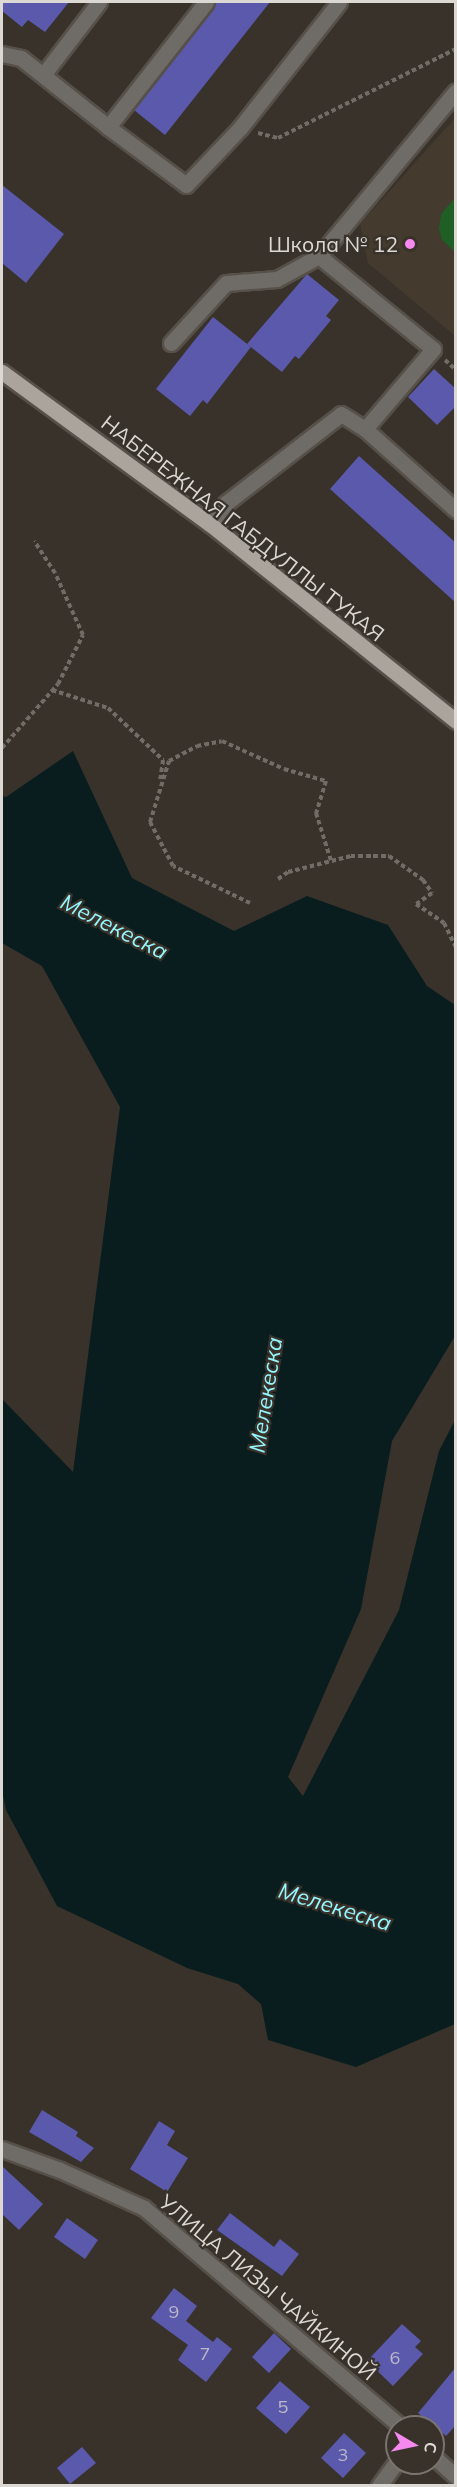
<!DOCTYPE html>
<html>
<head>
<meta charset="utf-8">
<style>
  body { margin:0 }
  #map { position:relative; width:457px; height:2487px; overflow:hidden; background:#38322b; font-family:Mulish,sans-serif }
  div>[style] { position:absolute }
  [style*='--x'] { left:calc(var(--x)*1px); top:calc(var(--y)*1px); width:calc(var(--w)*1px); rotate:calc(var(--a)*1deg) }
  .built>* { inset:0; background:#443a2e }
  .green>* { inset:0; background:#1f5e25 }
  .water>* { inset:0; background:#0a1d1e }
  .building>* { inset:0; background:#5a59ab }
  .path>* { height:4px; margin-top:-2px; transform-origin:0; background:repeating-linear-gradient(90deg,#726c66 0 4.5px,transparent 0 7.5px) }
  .roads { filter:drop-shadow(2px 0 #565049) drop-shadow(-2px 0 #565049) drop-shadow(0 2px #565049) drop-shadow(0 -2px #565049) }
  .minor>* { height:15px; margin:-7.5px; padding:0 7.5px; transform-origin:7.5px; border-radius:7.5px; background:#6f6c68 }
  .major>* { height:15px; margin:-7.5px; padding:0 7.5px; transform-origin:7.5px; border-radius:7.5px; background:#aaa49d }
  .dots>* { width:16px; height:16px; translate:-50% -50%; box-sizing:border-box; border:3px solid #38322b; border-radius:50% }
  span { translate:-50% -50%; white-space:nowrap; text-align:center; line-height:1.15; -webkit-text-stroke:4.5px #38322b; paint-order:stroke }
  .number-label { font-size:18px; color:#bcb8ca }
  .number-label span { -webkit-text-stroke-width:0 }
  .poi-label { font-size:21px; color:#dcd8d4 }
  .right { translate:-100% -50%; text-align:right }
  .street-label { font-size:21px; color:#dcd8d4 }
  .water-label { font-size:22px; color:#93f7fe; font-style:italic }
  .frame { position:absolute; inset:0; border:3px solid #dcd8d4; pointer-events:none }
  .north { position:absolute; left:385px; top:2415px; width:60px; height:60px; box-sizing:border-box; background:#38322b; border:2px solid #7a746f; border-radius:50%; rotate:99deg; font-size:16px; font-weight:700; line-height:24px; text-align:center; color:#dcd8d4 }
  .north::after { content:''; display:block; margin:auto; width:21px; height:27px; background:#f589ef; clip-path:polygon(50% 0,100% 100%,50% 72%,0 100%) }
</style>
</head>
<body>
<div id="map">
  <div class="built">
    <i style="clip-path:polygon(455px 118px,455px 336px,368px 263px,360px 224px)"></i>
  </div>
  <div class="green">
    <i style="clip-path:polygon(455px 198px,455px 252px,442px 240px,439px 229px,441px 214px)"></i>
  </div>
  <div class="water">
    <i style="clip-path:polygon(73px 751px,132px 878px,234px 931px,307px 896px,388px 925px,427px 986px,455px 1005px,455px 1336px,392px 1441px,361px 1609px,288px 1777px,303px 1796px,399px 1610px,439px 1451px,455px 1420px,455px 2024px,356px 2067px,268px 2040px,261px 2004px,238px 1984px,187px 1968px,57px 1906px,6px 1810px,2px 1790px,2px 1399px,73px 1472px,120px 1107px,42px 966px,2px 943px,2px 796px,6px 797px)"></i>
  </div>
  <div class="building">
    <i style="clip-path:polygon(2px 2px,69px 2px,45px 32px,28px 20px,22px 27px,2px 11px)"></i>
    <i style="clip-path:polygon(216px 2px,270px 2px,165px 135px,134px 110px)"></i>
    <i style="clip-path:polygon(2px 185px,64px 234px,26px 283px,2px 263px)"></i>
    <i style="clip-path:polygon(307px 274px,339px 300px,326px 316px,331px 320px,299px 359px,295px 356px,282px 372px,247px 344px)"></i>
    <i style="clip-path:polygon(213px 317px,251px 347px,207px 404px,203px 400px,190px 416px,156px 389px)"></i>
    <i style="clip-path:polygon(434px 369px,456px 389px,456px 406px,437px 425px,408px 397px)"></i>
    <i style="clip-path:polygon(359px 456px,456px 543px,456px 603px,330px 489px)"></i>
    <i style="clip-path:polygon(42px 2110px,78px 2132px,76px 2136px,94px 2148px,81px 2162px,29px 2132px)"></i>
    <i style="clip-path:polygon(159px 2121px,175px 2131px,167px 2145px,188px 2158px,167px 2192px,130px 2169px)"></i>
    <i style="clip-path:polygon(2px 2166px,43px 2204px,19px 2230px,2px 2214px)"></i>
    <i style="clip-path:polygon(230px 2213px,274px 2247px,280px 2239px,299px 2254px,282px 2276px,217px 2230px)"></i>
    <i style="clip-path:polygon(67px 2218px,98px 2240px,85px 2259px,54px 2237px)"></i>
    <i style="clip-path:polygon(174px 2288px,197px 2306px,186px 2321px,213px 2342px,217px 2337px,232px 2349px,206px 2382px,178px 2360px,188px 2345px,151px 2318px)"></i>
    <i style="clip-path:polygon(402px 2324px,421px 2341px,415px 2347px,423px 2354px,393px 2386px,367px 2361px)"></i>
    <i style="clip-path:polygon(274px 2333px,291px 2349px,269px 2373px,252px 2357px)"></i>
    <i style="clip-path:polygon(456px 2367px,456px 2425px,446px 2436px,418px 2413px)"></i>
    <i style="clip-path:polygon(280px 2381px,310px 2407px,286px 2434px,256px 2408px)"></i>
    <i style="clip-path:polygon(344px 2433px,366px 2453px,343px 2478px,321px 2458px)"></i>
    <i style="clip-path:polygon(82px 2447px,96px 2463px,70px 2484px,57px 2468px)"></i>
  </div>
  <div class="path">
    <i style="--x:258;--y:133;--w:21;--a:14"></i>
    <i style="--x:278;--y:138;--w:199;--a:-26.6"></i>
    <i style="--x:445;--y:360;--w:15;--a:42"></i>
    <i style="--x:52;--y:690;--w:59;--a:17.8"></i>
    <i style="--x:108;--y:708;--w:76;--a:43.4"></i>
    <i style="--x:163;--y:760;--w:22;--a:98"></i>
    <i style="--x:2;--y:748;--w:85;--a:-48.8"></i>
    <i style="--x:58;--y:684;--w:55;--a:-63"></i>
    <i style="--x:83;--y:635;--w:68;--a:-114.3"></i>
    <i style="--x:55;--y:573;--w:38;--a:-123"></i>
    <i style="--x:278;--y:879;--w:12;--a:-35"></i>
    <i style="--x:288;--y:872;--w:65;--a:-14.3"></i>
    <i style="--x:351;--y:856;--w:38;--a:0"></i>
    <i style="--x:389;--y:856;--w:42;--a:35.2"></i>
    <i style="--x:423;--y:880;--w:16;--a:55"></i>
    <i style="--x:432;--y:893;--w:19;--a:145"></i>
    <i style="--x:416;--y:904;--w:34;--a:34"></i>
    <i style="--x:444;--y:923;--w:28;--a:64"></i>
    <i style="--x:250;--y:903;--w:85;--a:-154.3"></i>
    <i style="--x:173;--y:866;--w:50;--a:-117.6"></i>
    <i style="--x:150;--y:822;--w:64;--a:-72.7"></i>
    <i style="--x:169;--y:761;--w:32;--a:-28"></i>
    <i style="--x:197;--y:746;--w:25;--a:-11"></i>
    <i style="--x:222;--y:741;--w:68;--a:24.3"></i>
    <i style="--x:284;--y:769;--w:44;--a:15.9"></i>
    <i style="--x:326;--y:781;--w:34;--a:107"></i>
    <i style="--x:316;--y:813;--w:50;--a:72.6"></i>
  </div>
  <div class="roads">
    <div class="minor">
      <i style="--x:206;--y:2;--w:159;--a:128.1"></i>
      <i style="--x:108;--y:127;--w:97;--a:36.6"></i>
      <i style="--x:186;--y:185;--w:79;--a:-46.5"></i>
      <i style="--x:240;--y:128;--w:160;--a:-51.8"></i>
      <i style="--x:2;--y:54;--w:19;--a:12"></i>
      <i style="--x:21;--y:58;--w:111;--a:38.4"></i>
      <i style="--x:43;--y:75;--w:92;--a:-52.5"></i>
      <i style="--x:171;--y:343;--w:81;--a:-47.5"></i>
      <i style="--x:226;--y:283;--w:51;--a:-4.5"></i>
      <i style="--x:277;--y:279;--w:48;--a:-28.7"></i>
      <i style="--x:365;--y:429;--w:122;--a:41.7"></i>
      <i style="--x:210;--y:524;--w:26;--a:-53"></i>
      <i style="--x:226;--y:503;--w:145;--a:-37.7"></i>
      <i style="--x:341;--y:414;--w:28;--a:32"></i>
      <i style="--x:365;--y:429;--w:105;--a:-49.6"></i>
      <i style="--x:433;--y:349;--w:147;--a:-140.8"></i>
      <i style="--x:319;--y:256;--w:214;--a:-50.3"></i>
      <i style="--x:2;--y:2149;--w:62;--a:19.9"></i>
      <i style="--x:60;--y:2170;--w:92;--a:24.3"></i>
      <i style="--x:144;--y:2208;--w:338;--a:40.4"></i>
      <i style="--x:433;--y:2456;--w:31;--a:42"></i>
      <i style="--x:379;--y:2486;--w:31;--a:-54"></i>
    </div>
    <div class="major">
      <i style="--x:2;--y:372;--w:258;--a:36.2"></i>
      <i style="--x:210;--y:524;--w:315;--a:38.7"></i>
    </div>
  </div>
  <div class="dots">
    <i style="left:410px;top:244px;background:#f589ef"></i>
  </div>
  <div class="number-label">
    <span style="left:174px;top:2312px">9</span>
    <span style="left:205px;top:2354px">7</span>
    <span style="left:395px;top:2358px">6</span>
    <span style="left:283px;top:2407px">5</span>
    <span style="left:343px;top:2455px">3</span>
  </div>
  <div class="poi-label">
    <span class="right" style="left:398px;top:244px">Школа № 12</span>
  </div>
  <div class="street-label">
    <span style="left:243px;top:528px;rotate:38deg">НАБЕРЕЖНАЯ ГАБДУЛЛЫ ТУКАЯ</span>
    <span style="left:268px;top:2287px;rotate:40deg">УЛИЦА ЛИЗЫ ЧАЙКИНОЙ</span>
  </div>
  <div class="water-label">
    <span style="left:114px;top:927px;rotate:27deg">Мелекеска</span>
    <span style="left:266px;top:1395px;rotate:-81deg">Мелекеска</span>
    <span style="left:335px;top:1907px;rotate:17deg">Мелекеска</span>
  </div>
  <div class="frame"></div>
  <div class="north">С</div>
</div>
</body>
</html>
